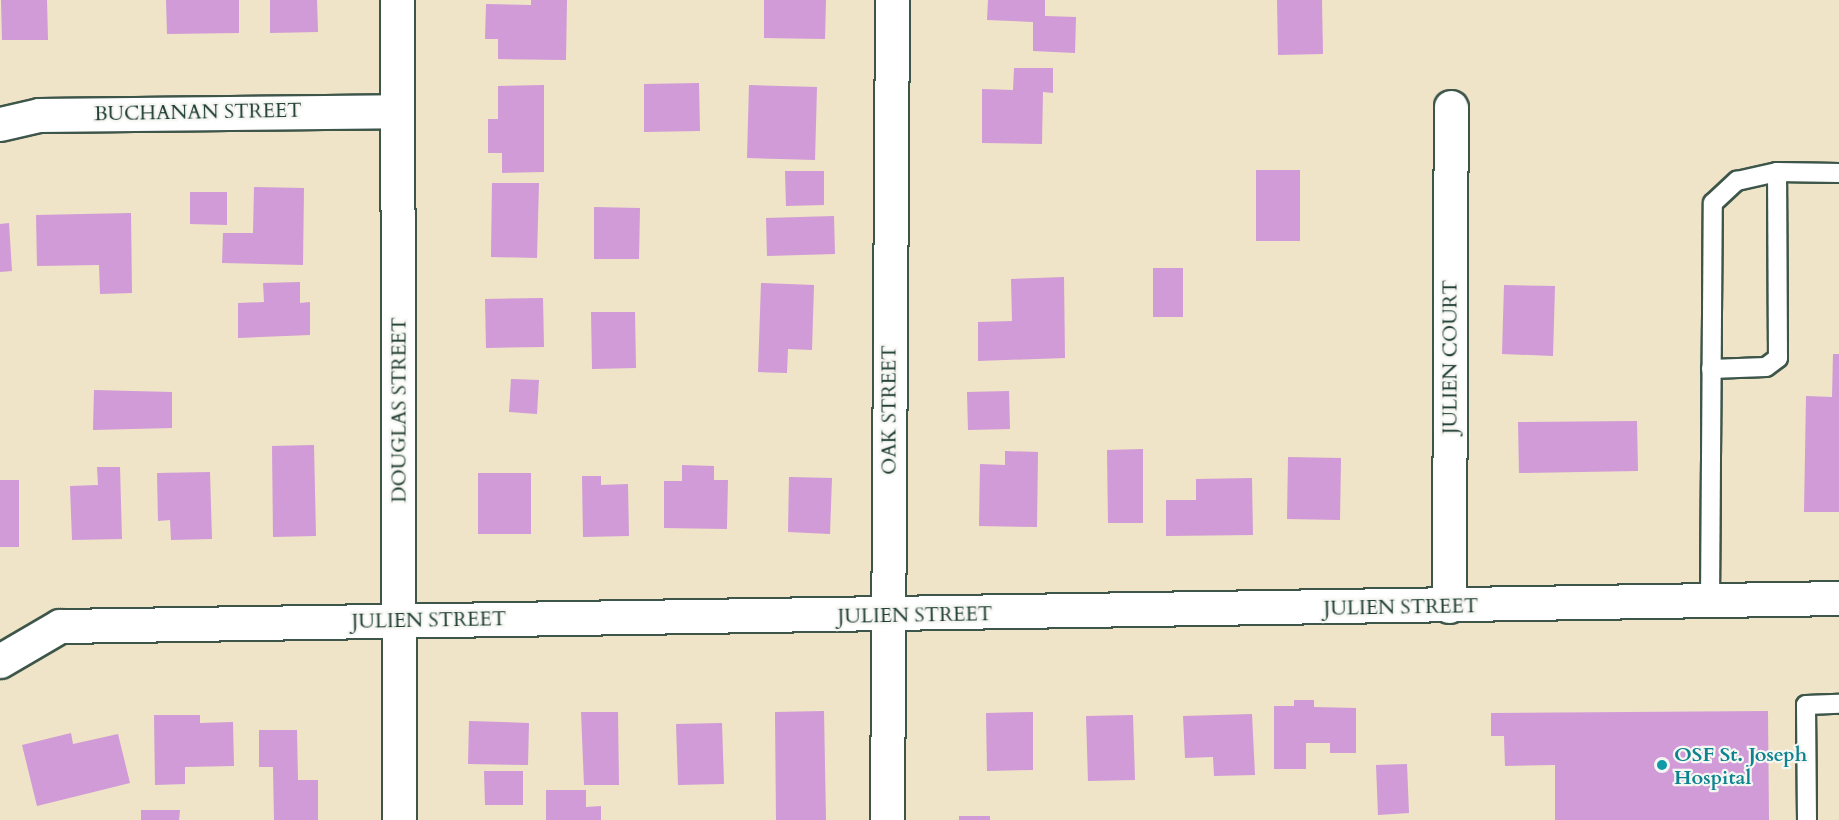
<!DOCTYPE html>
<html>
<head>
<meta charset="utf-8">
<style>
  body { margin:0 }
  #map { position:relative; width:1839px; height:820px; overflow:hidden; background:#efe3c8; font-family:Cardo,serif }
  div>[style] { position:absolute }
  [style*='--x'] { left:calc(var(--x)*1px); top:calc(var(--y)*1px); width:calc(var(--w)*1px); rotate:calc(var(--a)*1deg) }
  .building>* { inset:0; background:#d09bd6 }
  .roads { filter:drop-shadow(2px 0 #3e564a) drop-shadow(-2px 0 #3e564a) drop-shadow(0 2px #3e564a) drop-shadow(0 -2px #3e564a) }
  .service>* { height:18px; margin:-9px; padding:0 9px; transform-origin:9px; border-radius:9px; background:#fff }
  .minor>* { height:33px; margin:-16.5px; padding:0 16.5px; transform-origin:16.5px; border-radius:16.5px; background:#fff }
  .dots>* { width:16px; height:16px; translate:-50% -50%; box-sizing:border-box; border:3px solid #f6f6f2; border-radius:50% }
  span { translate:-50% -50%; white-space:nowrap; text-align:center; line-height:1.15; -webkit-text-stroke:4.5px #f6f6f2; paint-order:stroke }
  .street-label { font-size:20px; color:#1f3d34 }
  .culture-label { font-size:20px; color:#0d838f; font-weight:700 }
  .left { translate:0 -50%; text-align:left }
</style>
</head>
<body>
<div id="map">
  <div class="building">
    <i style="clip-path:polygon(1px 0,47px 0,48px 40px,2px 40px)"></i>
    <i style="clip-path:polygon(166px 0,239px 0,239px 33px,167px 34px)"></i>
    <i style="clip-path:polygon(270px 0,317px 0,318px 32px,270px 33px)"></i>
    <i style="clip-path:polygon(531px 0,567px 0,566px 60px,498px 59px,498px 39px,485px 39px,486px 4px,531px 5px)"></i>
    <i style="clip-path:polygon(764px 0,826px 0,825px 39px,764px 38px)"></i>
    <i style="clip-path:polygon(988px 0,1045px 0,1045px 16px,1076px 17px,1075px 53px,1033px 51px,1033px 22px,987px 20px)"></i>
    <i style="clip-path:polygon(1277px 0,1322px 0,1323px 54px,1278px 55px)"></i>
    <i style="clip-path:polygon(1014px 68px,1053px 68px,1053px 93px,1043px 92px,1042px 144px,982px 143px,982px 89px,1013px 90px)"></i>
    <i style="clip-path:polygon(699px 83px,700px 131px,644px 132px,644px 84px)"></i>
    <i style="clip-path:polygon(544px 85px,544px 172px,502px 173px,502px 153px,488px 153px,488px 119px,498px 119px,498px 86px)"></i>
    <i style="clip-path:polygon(749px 85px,817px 87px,815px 160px,747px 158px)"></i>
    <i style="clip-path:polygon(1256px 170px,1300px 170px,1300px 241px,1256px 241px)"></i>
    <i style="clip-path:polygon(785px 171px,824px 171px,824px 205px,786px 206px)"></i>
    <i style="clip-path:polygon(492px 183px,539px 183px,537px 258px,491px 257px)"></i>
    <i style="clip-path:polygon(254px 187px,304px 188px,303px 265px,222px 263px,223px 233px,253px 233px)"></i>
    <i style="clip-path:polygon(190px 192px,227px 192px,227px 225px,190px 224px)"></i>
    <i style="clip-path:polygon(594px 207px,640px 208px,639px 259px,594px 259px)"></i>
    <i style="clip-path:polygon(131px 213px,132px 293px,100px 294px,99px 265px,37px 266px,36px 215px)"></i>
    <i style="clip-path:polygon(834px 216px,835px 254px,767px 256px,766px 218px)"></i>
    <i style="clip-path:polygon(9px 223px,12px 271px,0 272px,0 224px)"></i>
    <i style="clip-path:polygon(1153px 268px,1183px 268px,1183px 317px,1153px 317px)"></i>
    <i style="clip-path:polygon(1064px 277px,1065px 358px,978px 361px,978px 322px,1012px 321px,1011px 279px)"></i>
    <i style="clip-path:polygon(300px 282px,300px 303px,310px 302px,310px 335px,238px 338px,238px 303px,264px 302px,263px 283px)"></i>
    <i style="clip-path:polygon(761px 283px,814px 285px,812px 350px,788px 349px,787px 373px,758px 372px)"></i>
    <i style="clip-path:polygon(1504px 285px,1555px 286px,1553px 356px,1502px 354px)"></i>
    <i style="clip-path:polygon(543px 298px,544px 347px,486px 348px,485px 299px)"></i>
    <i style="clip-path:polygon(591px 312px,635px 312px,636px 368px,592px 369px)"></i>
    <i style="clip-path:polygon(1833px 354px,1839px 354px,1839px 512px,1804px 512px,1806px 396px,1832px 397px)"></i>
    <i style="clip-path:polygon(511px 379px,539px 380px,537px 414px,509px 412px)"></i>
    <i style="clip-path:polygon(94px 390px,172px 392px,172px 428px,93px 430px)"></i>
    <i style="clip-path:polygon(1009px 391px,1010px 429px,968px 430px,967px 392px)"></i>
    <i style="clip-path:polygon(1637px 421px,1638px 471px,1519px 473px,1518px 422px)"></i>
    <i style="clip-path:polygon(314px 445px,316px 536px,273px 537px,272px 446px)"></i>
    <i style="clip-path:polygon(1143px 449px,1143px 523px,1108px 523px,1107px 450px)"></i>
    <i style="clip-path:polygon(1005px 451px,1038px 452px,1037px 527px,979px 526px,980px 464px,1005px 465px)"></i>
    <i style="clip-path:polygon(1288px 457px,1341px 458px,1340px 520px,1287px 519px)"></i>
    <i style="clip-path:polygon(682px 465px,714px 466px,714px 480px,728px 480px,727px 529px,664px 528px,664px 481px,682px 481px)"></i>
    <i style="clip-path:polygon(97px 467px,120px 467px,122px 539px,72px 540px,70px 486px,98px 485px)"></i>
    <i style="clip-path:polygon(210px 472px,212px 539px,171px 540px,170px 520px,158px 521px,157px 473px)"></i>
    <i style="clip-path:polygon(478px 473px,531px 473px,531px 534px,478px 534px)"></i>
    <i style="clip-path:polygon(582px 476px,601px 476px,601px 485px,628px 484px,629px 536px,583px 537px)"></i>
    <i style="clip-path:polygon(789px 477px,832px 478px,830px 534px,788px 532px)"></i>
    <i style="clip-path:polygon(1252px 478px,1253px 535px,1166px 536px,1166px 500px,1196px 500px,1196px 479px)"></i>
    <i style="clip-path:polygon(0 480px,19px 480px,19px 547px,0 547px)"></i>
    <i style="clip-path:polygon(1294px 700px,1314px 700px,1314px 707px,1356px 708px,1356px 753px,1330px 753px,1330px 743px,1306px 743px,1306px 769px,1274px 769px,1274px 706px,1294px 706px)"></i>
    <i style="clip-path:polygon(824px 711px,826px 820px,776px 820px,775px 712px)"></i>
    <i style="clip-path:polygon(1768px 711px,1769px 820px,1555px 820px,1555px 765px,1505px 766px,1504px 736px,1491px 736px,1491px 713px)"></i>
    <i style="clip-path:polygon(581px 712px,618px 712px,619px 785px,584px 785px)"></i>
    <i style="clip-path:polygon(1033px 712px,1033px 770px,987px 771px,986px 713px)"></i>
    <i style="clip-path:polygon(1252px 714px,1255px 775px,1214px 776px,1213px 757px,1185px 758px,1183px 716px)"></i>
    <i style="clip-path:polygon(154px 715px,200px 715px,200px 723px,233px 722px,234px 766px,185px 767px,185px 784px,155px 785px)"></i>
    <i style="clip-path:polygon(1133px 715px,1135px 780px,1088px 781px,1086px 716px)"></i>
    <i style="clip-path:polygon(469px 721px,529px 723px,528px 765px,468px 764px)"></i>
    <i style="clip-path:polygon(722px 723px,724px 784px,678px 785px,676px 724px)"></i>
    <i style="clip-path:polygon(259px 730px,297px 730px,298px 780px,318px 780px,318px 820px,274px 820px,273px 767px,259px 767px)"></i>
    <i style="clip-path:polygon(71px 733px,73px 744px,118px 734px,130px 783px,37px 806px,22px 745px)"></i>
    <i style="clip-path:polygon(1407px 764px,1409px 813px,1378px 815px,1376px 765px)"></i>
    <i style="clip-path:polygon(484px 771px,523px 771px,523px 805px,485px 805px)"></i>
    <i style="clip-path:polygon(546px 790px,586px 790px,586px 807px,601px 806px,601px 820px,546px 820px)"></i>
    <i style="clip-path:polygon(141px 810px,180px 810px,179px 820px,141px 820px)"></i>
    <i style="clip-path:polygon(959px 816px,990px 816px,990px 820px,959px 820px)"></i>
  </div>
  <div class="roads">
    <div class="service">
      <i style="--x:1711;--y:369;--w:55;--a:-2.1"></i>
      <i style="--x:1766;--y:367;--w:15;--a:-37"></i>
      <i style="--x:1778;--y:358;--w:186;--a:-90.3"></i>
      <i style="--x:1710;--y:601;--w:398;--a:-89.6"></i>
      <i style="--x:1713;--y:203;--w:33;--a:-43"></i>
      <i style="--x:1737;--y:181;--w:41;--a:-12.7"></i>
      <i style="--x:1777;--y:172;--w:62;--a:0.9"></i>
      <i style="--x:1807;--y:820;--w:115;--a:-90.5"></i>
      <i style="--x:1806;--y:705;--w:33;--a:-2"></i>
    </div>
    <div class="minor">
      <i style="--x:397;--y:0;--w:820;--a:89.86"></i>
      <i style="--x:0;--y:124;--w:40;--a:-13"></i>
      <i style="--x:39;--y:115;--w:357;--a:-0.6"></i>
      <i style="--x:1449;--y:606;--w:499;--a:-89.8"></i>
      <i style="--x:0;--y:661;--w:69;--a:-30.3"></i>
      <i style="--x:60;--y:626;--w:1779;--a:-0.9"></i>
      <i style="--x:887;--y:820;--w:820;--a:-89.65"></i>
    </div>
  </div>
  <div class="dots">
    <i style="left:1662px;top:765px;background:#0f9aa8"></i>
  </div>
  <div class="street-label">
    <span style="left:198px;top:112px;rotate:-1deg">BUCHANAN STREET</span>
    <span style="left:1450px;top:357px;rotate:-90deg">JULIEN COURT</span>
    <span style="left:399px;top:410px;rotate:-90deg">DOUGLAS STREET</span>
    <span style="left:889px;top:410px;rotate:-90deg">OAK STREET</span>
    <span style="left:1401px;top:607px;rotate:-1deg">JULIEN STREET</span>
    <span style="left:915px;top:615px;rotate:-1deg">JULIEN STREET</span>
    <span style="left:429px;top:620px;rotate:-1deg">JULIEN STREET</span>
  </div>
  <div class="culture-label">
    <span class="left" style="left:1674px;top:766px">OSF St. Joseph<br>Hospital</span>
  </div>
</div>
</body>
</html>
